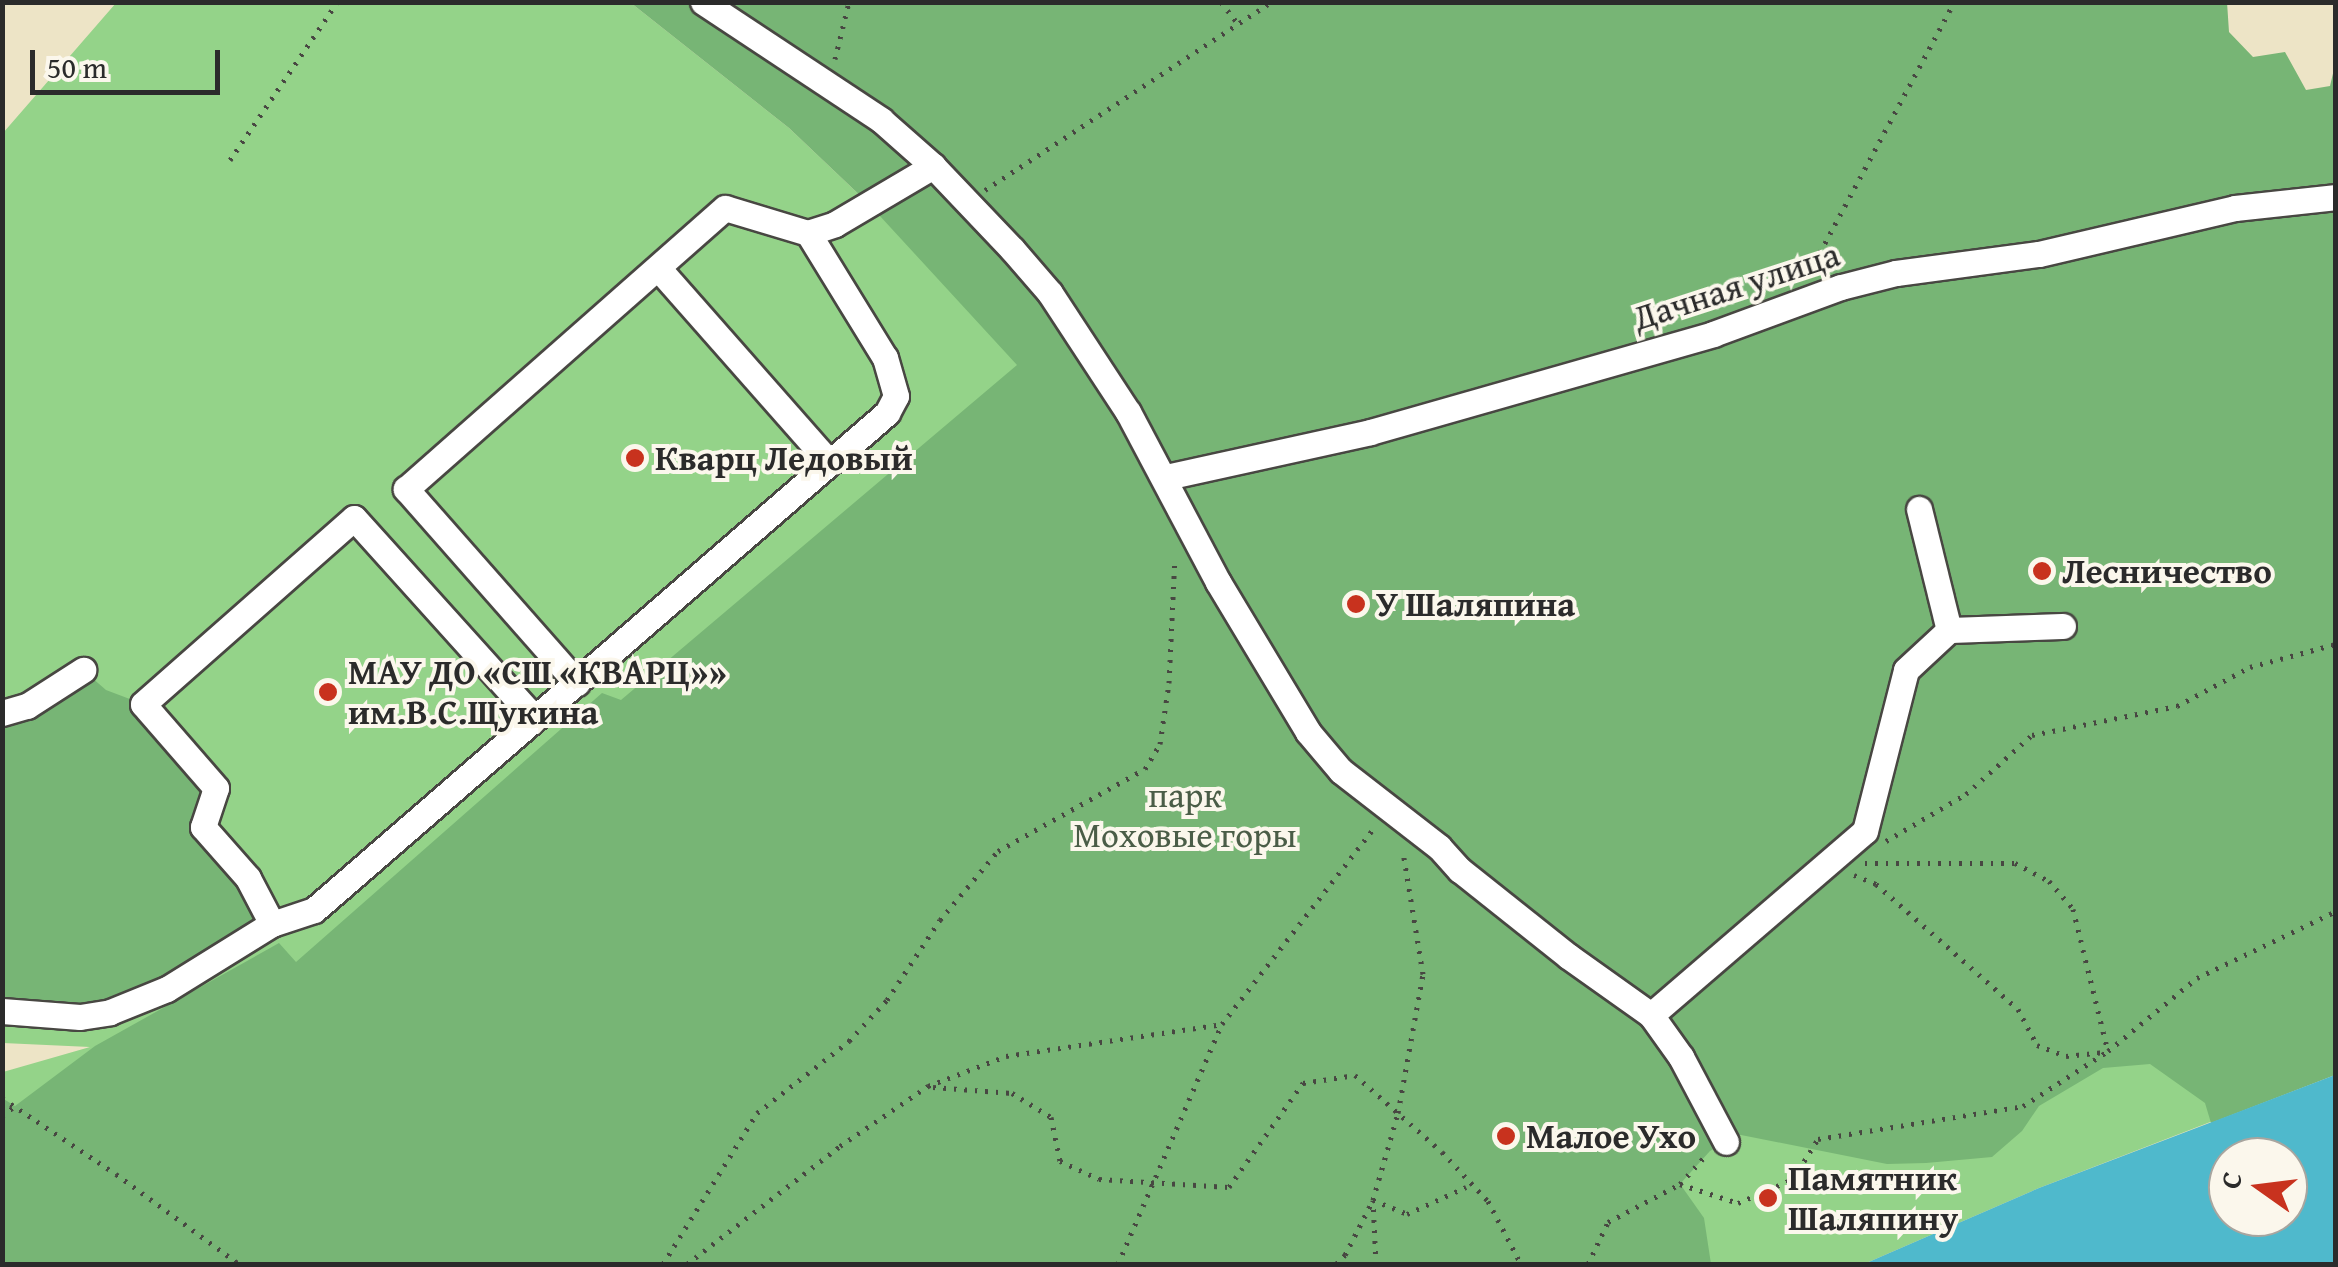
<!DOCTYPE html>
<html>
<head>
<meta charset="utf-8">
<style>
  body { margin:0 }
  #map { position:relative; width:2338px; height:1267px; overflow:hidden; background:#ede4c6; font-family:"Gentium Book Plus",serif }
  div>[style] { position:absolute }
  [style*='--x'] { left:calc(var(--x)*1px); top:calc(var(--y)*1px); width:calc(var(--w)*1px); rotate:calc(var(--a)*1deg) }
  .green>* { inset:0; background:#94d389 }
  .forest>* { inset:0; background:#77b575 }
  .water>* { inset:0; background:#4fb9cc }
  .path>* { height:5px; margin-top:-2.5px; transform-origin:0; background:repeating-linear-gradient(90deg,#484742 0 2.5px,transparent 0 10.5px) }
  .roads { filter:drop-shadow(2px 0 #484742) drop-shadow(-2px 0 #484742) drop-shadow(0 2px #484742) drop-shadow(0 -2px #484742) }
  .minor>* { height:25px; margin:-12.5px; padding:0 12.5px; transform-origin:12.5px; border-radius:12.5px; background:#fff }
  .dots>* { width:28px; height:28px; translate:-50% -50%; box-sizing:border-box; border:5px solid #fbf7ec; border-radius:50% }
  span { translate:-50% -50%; white-space:nowrap; text-align:center; line-height:1.15; -webkit-text-stroke:8px #fbf7ec; paint-order:stroke }
  .street-label { font-size:35px; color:#2b2b2b }
  .poi-label { font-size:35px; color:#2b2b2b; font-weight:700 }
  .left { translate:0 -50%; text-align:left }
  .park-label { font-size:35px; color:#4a5d47 }
  .frame { position:absolute; inset:0; border:5px solid #2b2b2b; pointer-events:none }
  .north { position:absolute; left:2208px; top:1137px; width:100px; height:100px; box-sizing:border-box; background:#fbf7ec; border:2px solid #a8a59f; border-radius:50%; rotate:284deg; font-size:28px; font-weight:700; line-height:40px; text-align:center; color:#2b2b2b }
  .north::after { content:''; display:block; margin:auto; width:35px; height:45px; background:#c8321e; clip-path:polygon(50% 0,100% 100%,50% 72%,0 100%) }
  .scale { position:absolute; left:30px; top:50px; width:190px; height:45px; box-sizing:border-box; border:5px solid #2b2b2b; border-top:0; padding-left:12px; font-size:30px; line-height:35px; white-space:nowrap; color:#2b2b2b; -webkit-text-stroke:8px #fbf7ec; paint-order:stroke }
</style>
</head>
<body>
<div id="map">
  <div class="green">
    <i style="clip-path:polygon(116px 3px,631px 3px,789px 128px,868px 203px,2270px 1099px,2039px 1188px,1864px 1264px,3px 1264px,3px 1072px,90px 1047px,3px 1043px,3px 133px)"></i>
  </div>
  <div class="forest">
    <i style="clip-path:polygon(2227px 2px,2229px 32px,2253px 57px,2285px 52px,2306px 90px,2330px 86px,2335px 65px,2335px 1075px,2211px 1123px,2205px 1103px,2150px 1064px,2103px 1068px,2039px 1106px,2022px 1131px,1992px 1157px,1926px 1163px,1887px 1164px,1721px 1131px,1726px 1142px,1710px 1151px,1680px 1184px,1704px 1218px,1711px 1264px,3px 1264px,2px 1098px,15px 1106px,95px 1046px,279px 943px,296px 962px,602px 693px,621px 700px,1017px 365px,868px 203px,789px 128px,631px 3px)"></i>
    <i style="clip-path:polygon(83px 670px,106px 690px,143px 704px,216px 788px,203px 827px,272px 924px,110px 1012px,3px 1011px,3px 713px)"></i>
  </div>
  <div class="water">
    <i style="clip-path:polygon(evenodd,2335px 1075px,2335px 1264px,1864px 1264px,2039px 1188px,2335px 1075px,2228px 1157px,2288px 1157px,2288px 1217px,2228px 1217px,2228px 1157px)"></i>
  </div>
  <div class="path">
    <i style="--x:1221;--y:2;--w:28;--a:52"></i>
    <i style="--x:835;--y:59;--w:59;--a:-76.2"></i>
    <i style="--x:230;--y:160;--w:189;--a:-55.8"></i>
    <i style="--x:985;--y:190;--w:342;--a:-33.3"></i>
    <i style="--x:1810;--y:271;--w:305;--a:-61.8"></i>
    <i style="--x:1886;--y:841;--w:93;--a:-30.4"></i>
    <i style="--x:1966;--y:794;--w:89;--a:-41.8"></i>
    <i style="--x:2032;--y:735;--w:148;--a:-11.3"></i>
    <i style="--x:2177;--y:706;--w:83;--a:-28.1"></i>
    <i style="--x:2250;--y:667;--w:89;--a:-15"></i>
    <i style="--x:1865;--y:863;--w:150;--a:0"></i>
    <i style="--x:2015;--y:863;--w:38;--a:28"></i>
    <i style="--x:2049;--y:881;--w:37;--a:49"></i>
    <i style="--x:2073;--y:909;--w:146;--a:76.2"></i>
    <i style="--x:1854;--y:875;--w:24;--a:22"></i>
    <i style="--x:1876;--y:884;--w:189;--a:41.4"></i>
    <i style="--x:2018;--y:1009;--w:41;--a:62.2"></i>
    <i style="--x:2037;--y:1045;--w:31;--a:21"></i>
    <i style="--x:2066;--y:1056;--w:39;--a:-6"></i>
    <i style="--x:933;--y:1087;--w:79;--a:4.3"></i>
    <i style="--x:1012;--y:1093;--w:46;--a:31.6"></i>
    <i style="--x:1051;--y:1117;--w:45;--a:78.4"></i>
    <i style="--x:1060;--y:1161;--w:43;--a:24.8"></i>
    <i style="--x:1099;--y:1179;--w:130;--a:3.5"></i>
    <i style="--x:1229;--y:1187;--w:128;--a:-54.6"></i>
    <i style="--x:1303;--y:1083;--w:53;--a:-8.7"></i>
    <i style="--x:1355;--y:1075;--w:116;--a:41.5"></i>
    <i style="--x:1442;--y:1152;--w:67;--a:46.8"></i>
    <i style="--x:1488;--y:1201;--w:71;--a:62.4"></i>
    <i style="--x:2;--y:1098;--w:137;--a:33.7"></i>
    <i style="--x:116;--y:1174;--w:152;--a:36.2"></i>
    <i style="--x:2;--y:1116;--w:16;--a:-38"></i>
    <i style="--x:1680;--y:1184;--w:61;--a:18.1"></i>
    <i style="--x:1738;--y:1203;--w:60;--a:-23.6"></i>
    <i style="--x:1793;--y:1179;--w:47;--a:-58"></i>
    <i style="--x:1818;--y:1139;--w:208;--a:-9.1"></i>
    <i style="--x:2023;--y:1106;--w:101;--a:-32.9"></i>
    <i style="--x:2108;--y:1051;--w:115;--a:-39.4"></i>
    <i style="--x:2197;--y:978;--w:154;--a:-25.7"></i>
    <i style="--x:663;--y:1264;--w:178;--a:-58.1"></i>
    <i style="--x:757;--y:1113;--w:117;--a:-38"></i>
    <i style="--x:849;--y:1041;--w:56;--a:-47.2"></i>
    <i style="--x:887;--y:1000;--w:96;--a:-56.5"></i>
    <i style="--x:940;--y:920;--w:90;--a:-50"></i>
    <i style="--x:998;--y:851;--w:168;--a:-29.2"></i>
    <i style="--x:1145;--y:769;--w:29;--a:-59"></i>
    <i style="--x:1160;--y:744;--w:62;--a:-81.6"></i>
    <i style="--x:1169;--y:683;--w:125;--a:-87.3"></i>
    <i style="--x:687;--y:1264;--w:193;--a:-37.6"></i>
    <i style="--x:840;--y:1146;--w:107;--a:-34.3"></i>
    <i style="--x:928;--y:1086;--w:84;--a:-21"></i>
    <i style="--x:1006;--y:1056;--w:218;--a:-8.4"></i>
    <i style="--x:1222;--y:1024;--w:248;--a:-52.2"></i>
    <i style="--x:1118;--y:1264;--w:262;--a:-66.6"></i>
    <i style="--x:1336;--y:1264;--w:13;--a:-45"></i>
    <i style="--x:1345;--y:1255;--w:62;--a:-63"></i>
    <i style="--x:1373;--y:1200;--w:91;--a:-74"></i>
    <i style="--x:1398;--y:1113;--w:141;--a:-79.8"></i>
    <i style="--x:1423;--y:974;--w:124;--a:-99.3"></i>
    <i style="--x:1376;--y:1264;--w:64;--a:-92.7"></i>
    <i style="--x:1373;--y:1200;--w:37;--a:22"></i>
    <i style="--x:1407;--y:1214;--w:65;--a:-24.6"></i>
    <i style="--x:1588;--y:1264;--w:47;--a:-64.5"></i>
    <i style="--x:1608;--y:1222;--w:81;--a:-27.8"></i>
    <i style="--x:1680;--y:1184;--w:39;--a:-48"></i>
  </div>
  <div class="roads">
    <div class="minor">
      <i style="--x:703;--y:2;--w:214;--a:33.5"></i>
      <i style="--x:881;--y:120;--w:69;--a:41.5"></i>
      <i style="--x:933;--y:166;--w:115;--a:46.4"></i>
      <i style="--x:1012;--y:249;--w:58;--a:49.2"></i>
      <i style="--x:1050;--y:293;--w:142;--a:56.8"></i>
      <i style="--x:1128;--y:412;--w:192;--a:62.1"></i>
      <i style="--x:1218;--y:582;--w:175;--a:59"></i>
      <i style="--x:1308;--y:732;--w:51;--a:49.8"></i>
      <i style="--x:1341;--y:771;--w:124;--a:37.8"></i>
      <i style="--x:1439;--y:847;--w:31;--a:48"></i>
      <i style="--x:1460;--y:870;--w:138;--a:38.5"></i>
      <i style="--x:1568;--y:956;--w:102;--a:35.4"></i>
      <i style="--x:1651;--y:1015;--w:52;--a:54.5"></i>
      <i style="--x:1681;--y:1057;--w:96;--a:62.1"></i>
      <i style="--x:658;--y:268;--w:257;--a:48.6"></i>
      <i style="--x:1166;--y:477;--w:209;--a:-12.4"></i>
      <i style="--x:1370;--y:432;--w:357;--a:-15.9"></i>
      <i style="--x:1713;--y:334;--w:136;--a:-20.2"></i>
      <i style="--x:1841;--y:287;--w:57;--a:-14.3"></i>
      <i style="--x:1896;--y:273;--w:144;--a:-7.6"></i>
      <i style="--x:2039;--y:254;--w:201;--a:-13.2"></i>
      <i style="--x:2235;--y:208;--w:102;--a:-6.2"></i>
      <i style="--x:1919;--y:509;--w:125;--a:76.1"></i>
      <i style="--x:577;--y:683;--w:259;--a:-131.4"></i>
      <i style="--x:406;--y:489;--w:425;--a:-41.4"></i>
      <i style="--x:725;--y:208;--w:87;--a:16.8"></i>
      <i style="--x:808;--y:233;--w:28;--a:-18"></i>
      <i style="--x:835;--y:224;--w:114;--a:-30.6"></i>
      <i style="--x:2;--y:713;--w:26;--a:-16"></i>
      <i style="--x:27;--y:706;--w:67;--a:-32.7"></i>
      <i style="--x:272;--y:924;--w:52;--a:-117.6"></i>
      <i style="--x:248;--y:878;--w:68;--a:-131.4"></i>
      <i style="--x:203;--y:827;--w:41;--a:-71.6"></i>
      <i style="--x:216;--y:788;--w:111;--a:-131"></i>
      <i style="--x:143;--y:704;--w:281;--a:-41.4"></i>
      <i style="--x:354;--y:518;--w:257;--a:48"></i>
      <i style="--x:526;--y:709;--w:13;--a:86"></i>
      <i style="--x:2;--y:1011;--w:78;--a:4.4"></i>
      <i style="--x:80;--y:1017;--w:30;--a:-9"></i>
      <i style="--x:110;--y:1012;--w:61;--a:-22"></i>
      <i style="--x:167;--y:989;--w:123;--a:-31.8"></i>
      <i style="--x:272;--y:924;--w:44;--a:-18.4"></i>
      <i style="--x:314;--y:910;--w:759;--a:-40.94"></i>
      <i style="--x:887;--y:413;--w:19;--a:-62"></i>
      <i style="--x:896;--y:396;--w:40;--a:-106"></i>
      <i style="--x:885;--y:358;--w:147;--a:-121.6"></i>
      <i style="--x:1651;--y:1015;--w:282;--a:-40.7"></i>
      <i style="--x:1865;--y:831;--w:166;--a:-75.7"></i>
      <i style="--x:1906;--y:670;--w:59;--a:-42.9"></i>
      <i style="--x:1949;--y:630;--w:114;--a:-2"></i>
    </div>
  </div>
  <div class="dots">
    <i style="left:635px;top:458px;background:#c8321e"></i>
    <i style="left:2042px;top:571px;background:#c8321e"></i>
    <i style="left:1356px;top:604px;background:#c8321e"></i>
    <i style="left:328px;top:692px;background:#c8321e"></i>
    <i style="left:1506px;top:1136px;background:#c8321e"></i>
    <i style="left:1768px;top:1198px;background:#c8321e"></i>
  </div>
  <div class="street-label">
    <span style="left:1736px;top:286px;rotate:-18deg">Дачная улица</span>
  </div>
  <div class="poi-label">
    <span class="left" style="left:655px;top:458px">Кварц Ледовый</span>
    <span class="left" style="left:2062px;top:571px">Лесничество</span>
    <span class="left" style="left:1376px;top:604px">У Шаляпина</span>
    <span class="left" style="left:348px;top:692px">МАУ ДО «СШ «КВАРЦ»»<br>им.В.С.Щукина</span>
    <span class="left" style="left:1526px;top:1136px">Малое Ухо</span>
    <span class="left" style="left:1788px;top:1198px">Памятник<br>Шаляпину</span>
  </div>
  <div class="park-label">
    <span style="left:1185px;top:815px">парк<br>Моховые горы</span>
  </div>
  <div class="frame"></div>
  <div class="north">С</div>
  <div class="scale">50 m</div>
</div>
</body>
</html>
